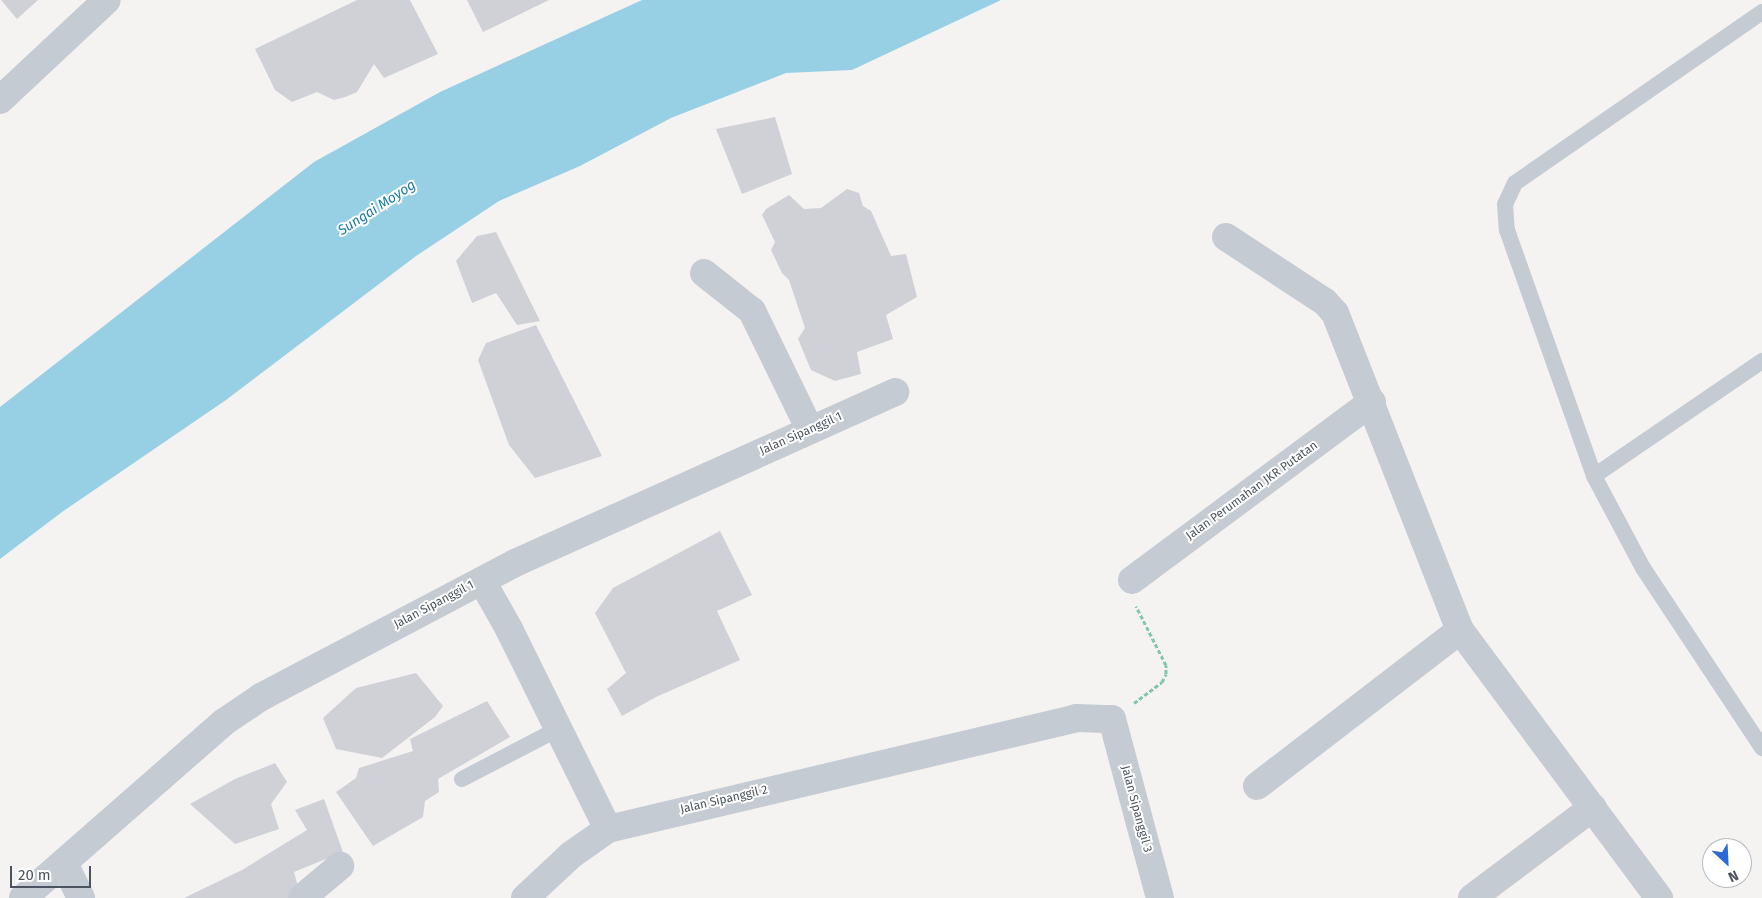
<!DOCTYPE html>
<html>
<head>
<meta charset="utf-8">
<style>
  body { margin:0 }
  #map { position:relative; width:1762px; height:898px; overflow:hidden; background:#f4f3f2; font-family:"Fira Sans",sans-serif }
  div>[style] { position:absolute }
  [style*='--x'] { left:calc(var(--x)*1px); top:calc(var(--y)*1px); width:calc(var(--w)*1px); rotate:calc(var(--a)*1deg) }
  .water>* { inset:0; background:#97cfe5 }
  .building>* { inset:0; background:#d0d1d6 }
  .path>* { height:3px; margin-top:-1.5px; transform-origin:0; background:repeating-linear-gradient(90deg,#81c8aa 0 4px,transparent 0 6.5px) }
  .lane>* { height:16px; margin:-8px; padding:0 8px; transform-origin:8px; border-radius:8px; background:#c5cbd2 }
  .street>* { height:28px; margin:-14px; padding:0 14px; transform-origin:14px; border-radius:14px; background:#c5cbd2 }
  span { translate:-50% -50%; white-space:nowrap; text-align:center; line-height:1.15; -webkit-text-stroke:4px #fff; paint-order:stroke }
  .street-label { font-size:12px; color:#4b545e }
  .water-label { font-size:14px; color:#1a7ca3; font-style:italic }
  .north { position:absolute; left:1702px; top:838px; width:50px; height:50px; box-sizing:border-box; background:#fff; border:1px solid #b7bbbf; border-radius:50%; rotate:155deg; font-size:14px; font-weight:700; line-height:20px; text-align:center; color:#4b545e }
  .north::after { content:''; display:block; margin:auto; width:18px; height:22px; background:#2b69d5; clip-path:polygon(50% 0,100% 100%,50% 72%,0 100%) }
  .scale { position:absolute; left:10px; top:866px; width:81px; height:22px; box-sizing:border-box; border:2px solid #4b545e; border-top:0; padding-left:6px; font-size:15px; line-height:18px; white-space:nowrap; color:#4b545e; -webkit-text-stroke:4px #fff; paint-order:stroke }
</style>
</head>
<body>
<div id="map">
  <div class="water">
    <i style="clip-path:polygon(642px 0,1001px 0,852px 70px,786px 73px,671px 118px,580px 166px,499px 201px,416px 256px,226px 400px,62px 512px,0 559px,0 407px,314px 162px,440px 92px)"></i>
  </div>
  <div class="building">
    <i style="clip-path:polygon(1px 0,38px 0,17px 19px)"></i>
    <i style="clip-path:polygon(357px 0,410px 0,438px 54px,384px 78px,374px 64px,357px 92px,345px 97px,334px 100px,317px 92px,292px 102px,275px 90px,255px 49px)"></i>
    <i style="clip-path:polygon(467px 0,549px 0,483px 32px)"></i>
    <i style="clip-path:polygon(775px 117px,792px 174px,742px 194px,716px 129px)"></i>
    <i style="clip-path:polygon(847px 189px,859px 193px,863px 206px,871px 211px,891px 256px,906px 254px,917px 297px,886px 315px,893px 339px,857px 352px,861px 374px,835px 381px,811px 370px,798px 339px,805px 328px,789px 280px,782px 273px,771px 250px,775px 242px,762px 215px,766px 209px,789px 195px,804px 209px,821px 208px)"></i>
    <i style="clip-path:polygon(496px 232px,540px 321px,517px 325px,496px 293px,472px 303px,456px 261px,477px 236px)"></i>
    <i style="clip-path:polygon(536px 325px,602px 456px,535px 478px,509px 445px,478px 360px,486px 343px)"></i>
    <i style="clip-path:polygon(720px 531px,752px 595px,717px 611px,740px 660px,656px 697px,622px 716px,607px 689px,626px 673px,595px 613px,613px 588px)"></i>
    <i style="clip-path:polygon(416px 673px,443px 706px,435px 717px,382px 758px,336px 749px,323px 718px,356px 688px)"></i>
    <i style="clip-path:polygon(487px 701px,510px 737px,438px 779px,439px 792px,425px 801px,423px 817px,373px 846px,336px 792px,356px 778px,359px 768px,413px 751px,410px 739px)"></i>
    <i style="clip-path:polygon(275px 763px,287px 782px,271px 804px,279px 829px,235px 844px,190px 804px,235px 779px)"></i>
    <i style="clip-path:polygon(324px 799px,343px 852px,294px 872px,300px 894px,290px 898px,184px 898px,242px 870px,307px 830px,295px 810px)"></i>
  </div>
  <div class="path">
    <i style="--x:1134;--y:703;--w:35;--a:-37"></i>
    <i style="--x:1162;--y:682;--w:9;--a:-63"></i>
    <i style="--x:1166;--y:674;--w:9;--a:-90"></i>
    <i style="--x:1166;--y:665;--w:66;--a:-117"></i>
  </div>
  <div class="lane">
    <i style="--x:1762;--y:12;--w:300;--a:145.3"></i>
    <i style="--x:1515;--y:183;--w:23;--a:115"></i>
    <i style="--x:1505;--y:204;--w:26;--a:86"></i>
    <i style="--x:1507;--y:230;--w:261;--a:70.5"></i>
    <i style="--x:1594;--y:476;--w:104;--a:62"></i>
    <i style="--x:1643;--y:568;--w:216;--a:56.5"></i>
    <i style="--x:1594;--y:476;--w:204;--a:-34.4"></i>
    <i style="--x:462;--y:779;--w:108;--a:-27.5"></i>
  </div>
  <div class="street">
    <i style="--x:0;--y:100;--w:146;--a:-43.1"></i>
    <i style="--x:1226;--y:237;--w:118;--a:33.3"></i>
    <i style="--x:1325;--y:302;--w:15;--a:48"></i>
    <i style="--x:1335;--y:313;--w:341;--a:68.5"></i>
    <i style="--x:1460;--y:630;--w:334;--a:53.4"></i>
    <i style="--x:704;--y:273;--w:61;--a:38.4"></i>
    <i style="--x:752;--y:311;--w:132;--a:64"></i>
    <i style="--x:1132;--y:580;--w:299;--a:-36.6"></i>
    <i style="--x:482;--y:581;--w:55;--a:60.6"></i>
    <i style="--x:509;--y:629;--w:223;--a:63.7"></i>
    <i style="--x:608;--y:829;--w:481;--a:-13.3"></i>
    <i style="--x:1076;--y:718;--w:36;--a:2"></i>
    <i style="--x:1112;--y:719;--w:185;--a:75"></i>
    <i style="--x:1257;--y:786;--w:256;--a:-37.5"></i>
    <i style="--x:64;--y:863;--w:39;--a:64"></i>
    <i style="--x:23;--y:898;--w:267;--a:-41.2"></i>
    <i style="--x:224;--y:722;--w:45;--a:-34"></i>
    <i style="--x:261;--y:697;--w:287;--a:-27.8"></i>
    <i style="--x:515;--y:563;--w:417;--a:-24.2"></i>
    <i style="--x:302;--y:898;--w:50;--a:-40.1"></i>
    <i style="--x:525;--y:898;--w:63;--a:-43.1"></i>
    <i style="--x:571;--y:855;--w:45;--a:-35.1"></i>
    <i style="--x:1472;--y:898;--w:151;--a:-36.9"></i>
  </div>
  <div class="street-label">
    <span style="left:801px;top:434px;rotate:-24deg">Jalan Sipanggil 1</span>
    <span style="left:1252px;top:491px;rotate:-36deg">Jalan Perumahan JKR Putatan</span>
    <span style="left:434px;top:605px;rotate:-28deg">Jalan Sipanggil 1</span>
    <span style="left:724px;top:800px;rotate:-13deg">Jalan Sipanggil 2</span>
    <span style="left:1136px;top:809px;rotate:75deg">Jalan Sipanggil 3</span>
  </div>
  <div class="water-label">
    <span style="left:377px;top:208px;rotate:-33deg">Sungai Moyog</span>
  </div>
  <div class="north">N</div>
  <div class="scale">20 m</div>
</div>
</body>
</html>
